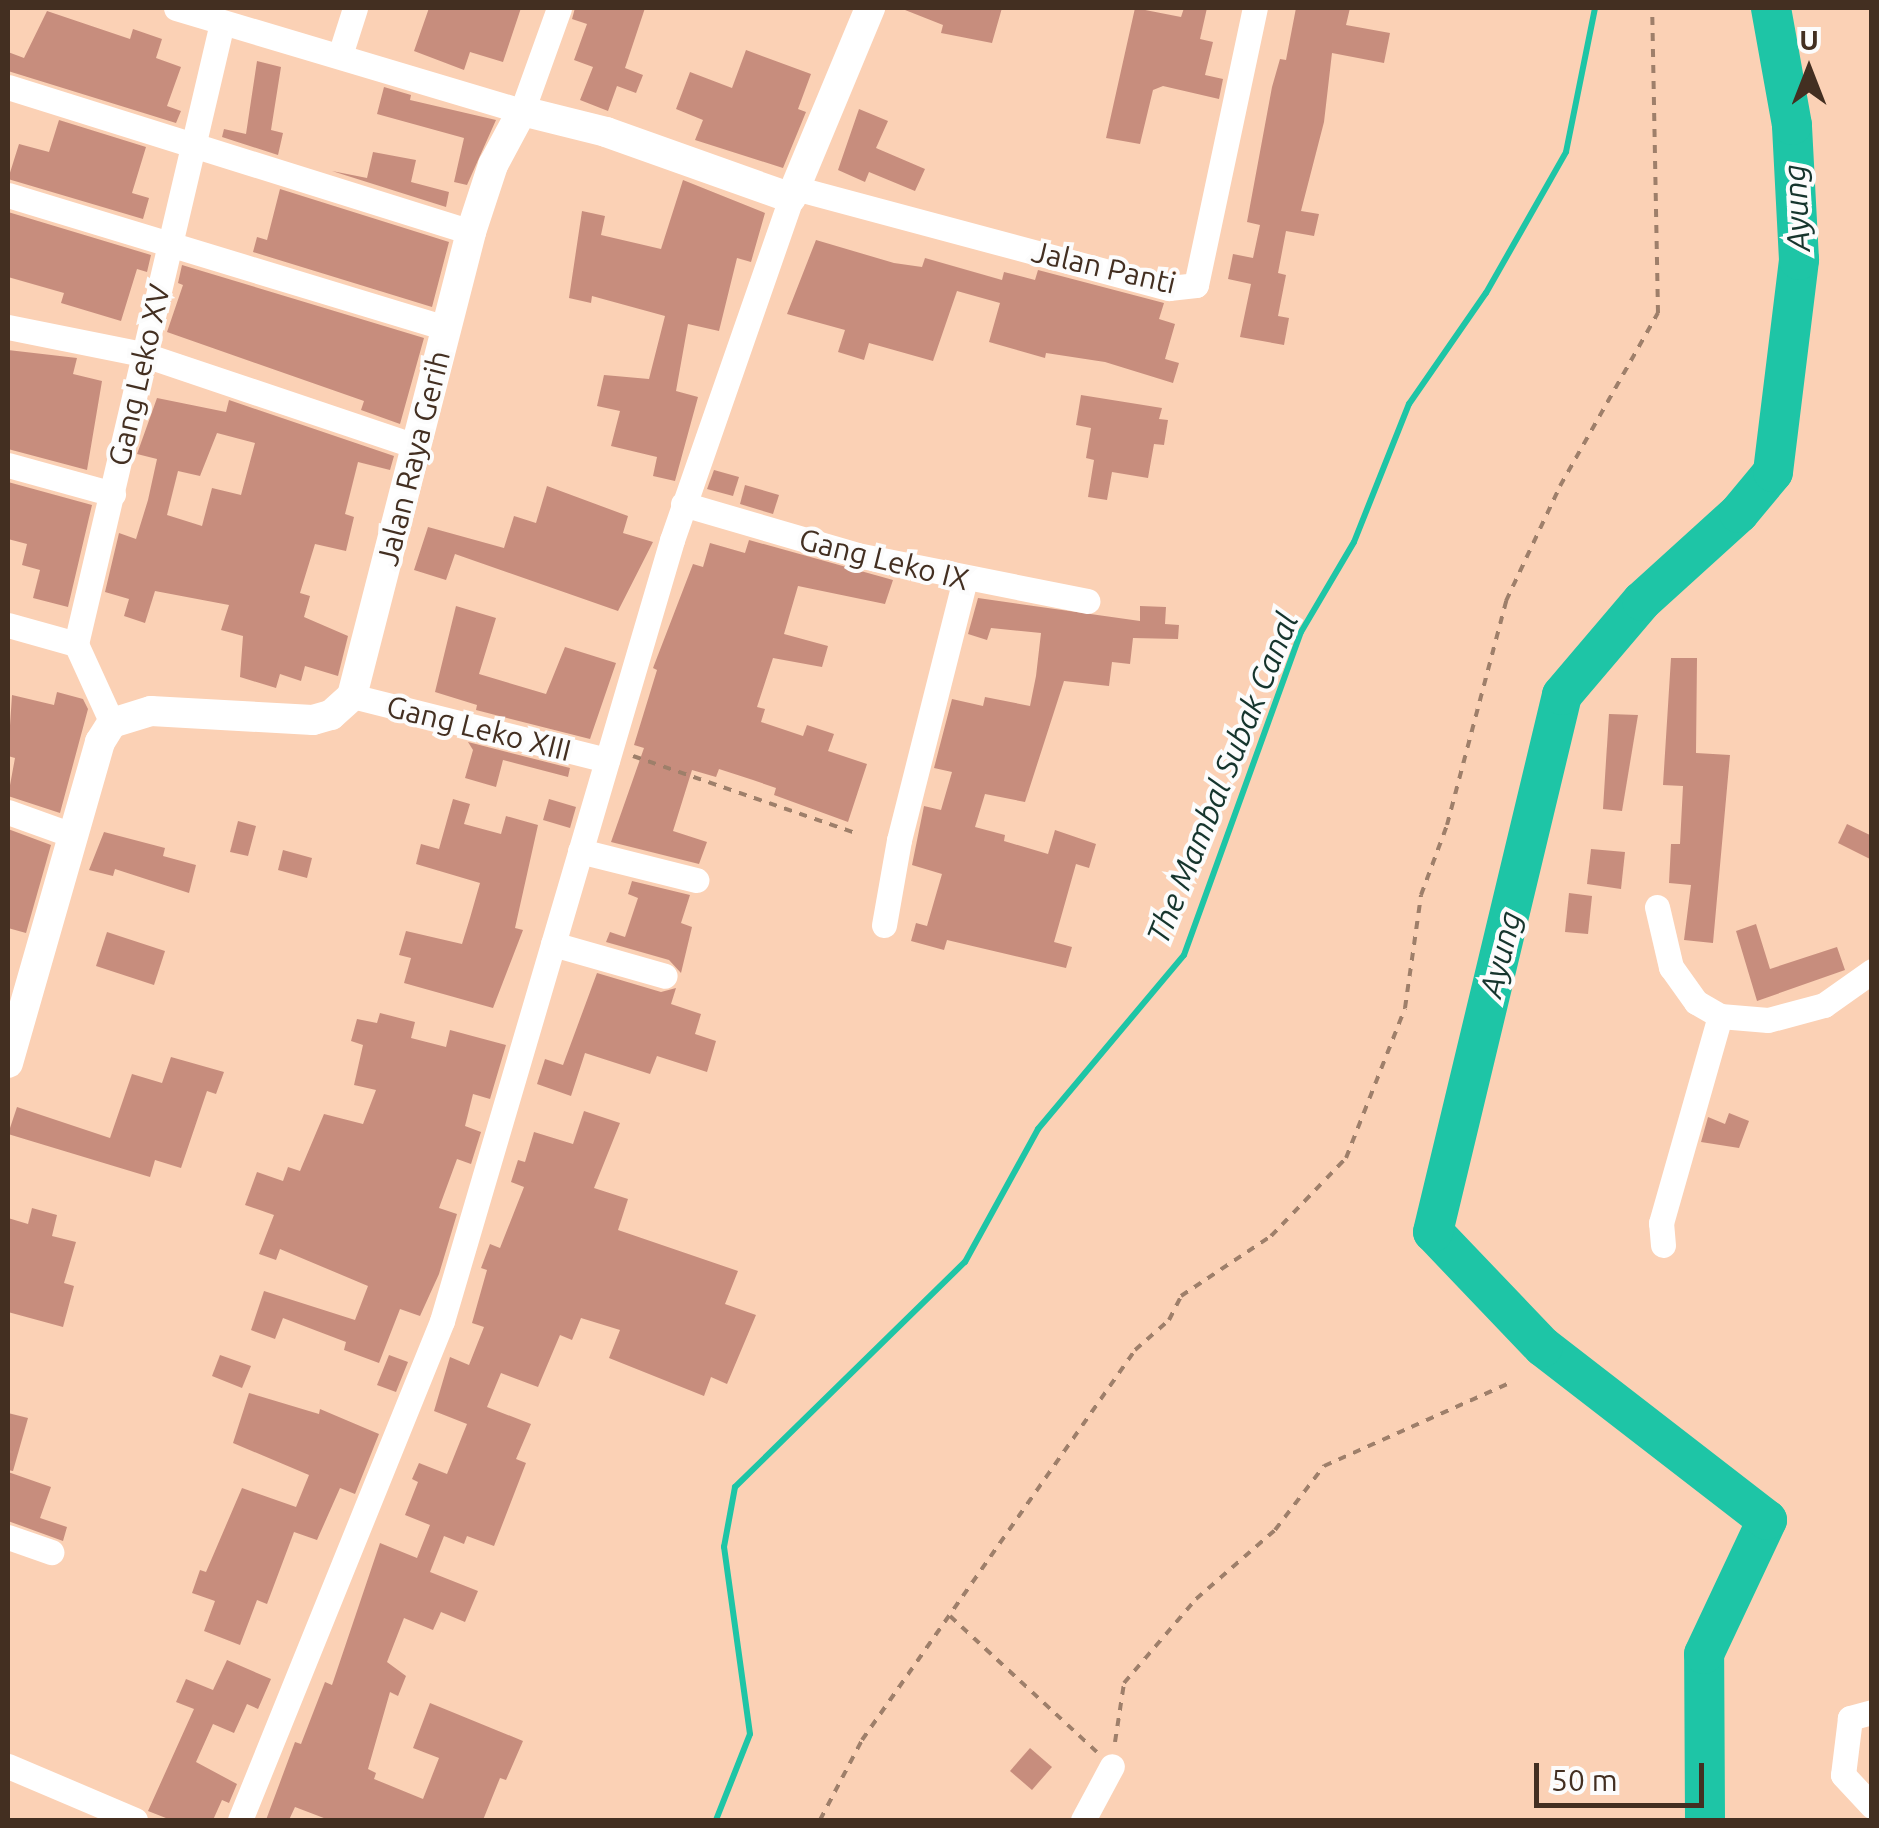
<!DOCTYPE html>
<html>
<head>
<meta charset="utf-8">
<style>
  body { margin:0 }
  #map { position:relative; width:1879px; height:1828px; overflow:hidden; background:#fbd1b5; font-family:Ubuntu,sans-serif }
  div>[style] { position:absolute }
  [style*='--x'] { left:calc(var(--x)*1px); top:calc(var(--y)*1px); width:calc(var(--w)*1px); rotate:calc(var(--a)*1deg) }
  .stream>* { height:6px; margin:-3px; padding:0 3px; transform-origin:3px; border-radius:3px; background:#1ec5a6 }
  .river>* { height:40px; margin:-20px; padding:0 20px; transform-origin:20px; border-radius:20px; background:#1ec5a6 }
  .building>* { inset:0; background:#c78d7d }
  .path>* { height:4px; margin-top:-2px; transform-origin:0; background:repeating-linear-gradient(90deg,#9e7f6a 0 8px,transparent 0 16px) }
  .minor>* { height:25px; margin:-12.5px; padding:0 12.5px; transform-origin:12.5px; border-radius:12.5px; background:#fff }
  .tertiary>* { height:30px; margin:-15px; padding:0 15px; transform-origin:15px; border-radius:15px; background:#fff }
  span { translate:-50% -50%; white-space:nowrap; text-align:center; line-height:1.15; -webkit-text-stroke:8px #fcfcfc; paint-order:stroke }
  .street-label { font-size:30px; color:#432f21 }
  .water-label { font-size:32px; color:#16352d; font-style:italic }
  .frame { position:absolute; inset:0; border:10px solid #432f21; pointer-events:none }
  .north { position:absolute; left:1759px; top:20px; width:100px; height:100px; -webkit-text-stroke:8px #fcfcfc; paint-order:stroke; rotate:0deg; font-size:28px; font-weight:700; line-height:40px; text-align:center; color:#432f21 }
  .north::after { content:''; display:block; margin:auto; width:35px; height:45px; background:#432f21; clip-path:polygon(50% 0,100% 100%,50% 72%,0 100%) }
  .scale { position:absolute; left:1534px; top:1763px; width:170px; height:45px; box-sizing:border-box; border:5px solid #432f21; border-top:0; padding-left:12px; font-size:30px; line-height:35px; white-space:nowrap; color:#432f21; -webkit-text-stroke:8px #fcfcfc; paint-order:stroke }
</style>
</head>
<body>
<div id="map">
  <div class="stream">
    <i style="--x:716;--y:1820;--w:92;--a:-68.4"></i>
    <i style="--x:750;--y:1734;--w:189;--a:-97.9"></i>
    <i style="--x:724;--y:1547;--w:61;--a:-79.6"></i>
    <i style="--x:735;--y:1487;--w:322;--a:-44.4"></i>
    <i style="--x:965;--y:1262;--w:152;--a:-61.2"></i>
    <i style="--x:1038;--y:1129;--w:227;--a:-50"></i>
    <i style="--x:1184;--y:955;--w:344;--a:-70.1"></i>
    <i style="--x:1301;--y:632;--w:104;--a:-59.5"></i>
    <i style="--x:1354;--y:542;--w:149;--a:-68.3"></i>
    <i style="--x:1409;--y:404;--w:135;--a:-55.3"></i>
    <i style="--x:1486;--y:293;--w:162;--a:-60.4"></i>
    <i style="--x:1566;--y:152;--w:147;--a:-78.6"></i>
  </div>
  <div class="river">
    <i style="--x:1705;--y:1820;--w:166;--a:-90.3"></i>
    <i style="--x:1704;--y:1654;--w:148;--a:-64.8"></i>
    <i style="--x:1767;--y:1520;--w:283;--a:-142.3"></i>
    <i style="--x:1543;--y:1347;--w:159;--a:-133.7"></i>
    <i style="--x:1433;--y:1232;--w:552;--a:-76.49"></i>
    <i style="--x:1562;--y:695;--w:123;--a:-49.6"></i>
    <i style="--x:1642;--y:601;--w:131;--a:-42.2"></i>
    <i style="--x:1739;--y:513;--w:53;--a:-50.3"></i>
    <i style="--x:1773;--y:472;--w:214;--a:-83"></i>
    <i style="--x:1799;--y:260;--w:135;--a:-93"></i>
    <i style="--x:1792;--y:125;--w:119;--a:-100.2"></i>
  </div>
  <div class="building">
    <i style="clip-path:polygon(429px 8px,521px 8px,503px 62px,470px 52px,464px 70px,414px 51px)"></i>
    <i style="clip-path:polygon(575px 8px,645px 8px,625px 68px,643px 75px,636px 93px,617px 86px,608px 111px,580px 100px,593px 67px,574px 60px,587px 24px,572px 19px)"></i>
    <i style="clip-path:polygon(900px 8px,1002px 8px,992px 43px,941px 33px,943px 25px)"></i>
    <i style="clip-path:polygon(1135px 8px,1181px 17px,1184px 8px,1207px 8px,1200px 39px,1213px 42px,1205px 75px,1223px 79px,1219px 99px,1163px 86px,1153px 90px,1140px 144px,1106px 138px)"></i>
    <i style="clip-path:polygon(1296px 8px,1350px 8px,1346px 25px,1390px 33px,1384px 63px,1332px 53px,1324px 122px,1301px 211px,1319px 214px,1314px 236px,1286px 231px,1278px 273px,1286px 275px,1278px 316px,1289px 318px,1284px 345px,1240px 337px,1251px 284px,1228px 279px,1233px 254px,1253px 258px,1260px 225px,1247px 222px,1272px 87px,1280px 59px,1286px 60px)"></i>
    <i style="clip-path:polygon(47px 11px,130px 39px,133px 29px,162px 39px,156px 58px,181px 67px,167px 106px,181px 111px,176px 123px,8px 71px,8px 52px,24px 58px)"></i>
    <i style="clip-path:polygon(746px 50px,811px 74px,798px 109px,806px 112px,783px 168px,695px 140px,703px 120px,676px 109px,690px 72px,732px 88px)"></i>
    <i style="clip-path:polygon(257px 61px,281px 67px,271px 130px,283px 133px,278px 155px,222px 137px,224px 129px,246px 134px)"></i>
    <i style="clip-path:polygon(384px 87px,411px 95px,410px 100px,496px 120px,467px 185px,454px 182px,464px 138px,377px 114px)"></i>
    <i style="clip-path:polygon(859px 109px,888px 121px,876px 148px,925px 169px,915px 191px,869px 172px,865px 182px,838px 170px)"></i>
    <i style="clip-path:polygon(59px 120px,146px 147px,132px 193px,149px 198px,143px 219px,8px 179px,19px 144px,49px 152px)"></i>
    <i style="clip-path:polygon(373px 152px,416px 160px,411px 182px,449px 192px,446px 207px,332px 171px,367px 178px)"></i>
    <i style="clip-path:polygon(683px 180px,765px 213px,751px 262px,737px 258px,719px 331px,688px 324px,676px 391px,698px 397px,675px 481px,653px 476px,657px 457px,611px 446px,620px 411px,597px 406px,604px 375px,649px 379px,665px 316px,592px 296px,591px 303px,569px 298px,582px 211px,605px 216px,601px 235px,661px 249px)"></i>
    <i style="clip-path:polygon(280px 189px,449px 242px,432px 307px,253px 252px,257px 237px,267px 240px)"></i>
    <i style="clip-path:polygon(8px 212px,151px 255px,147px 272px,137px 269px,121px 321px,61px 303px,64px 293px,8px 277px)"></i>
    <i style="clip-path:polygon(816px 240px,894px 263px,922px 267px,925px 258px,1002px 280px,1004px 272px,1035px 280px,1038px 270px,1164px 303px,1159px 319px,1175px 324px,1165px 359px,1179px 363px,1173px 383px,1105px 362px,1046px 353px,1045px 358px,989px 342px,1000px 303px,957px 291px,933px 361px,869px 343px,864px 360px,838px 352px,845px 330px,787px 314px)"></i>
    <i style="clip-path:polygon(182px 265px,424px 338px,400px 424px,361px 410px,364px 401px,167px 332px,183px 285px,178px 283px)"></i>
    <i style="clip-path:polygon(8px 350px,77px 358px,73px 374px,102px 381px,87px 470px,8px 449px)"></i>
    <i style="clip-path:polygon(1081px 395px,1162px 408px,1159px 419px,1168px 420px,1164px 445px,1154px 444px,1148px 478px,1112px 472px,1107px 500px,1088px 497px,1094px 460px,1086px 458px,1091px 428px,1076px 425px)"></i>
    <i style="clip-path:polygon(evenodd,157px 398px,226px 412px,229px 400px,394px 456px,390px 470px,358px 462px,345px 514px,354px 517px,346px 551px,315px 544px,300px 593px,310px 596px,304px 617px,348px 636px,338px 676px,305px 666px,301px 681px,280px 674px,276px 688px,240px 677px,243px 636px,221px 630px,229px 605px,155px 591px,145px 623px,124px 616px,129px 599px,105px 592px,119px 533px,136px 539px,148px 500px,157px 459px,137px 454px,157px 398px,217px 433px,255px 443px,241px 495px,212px 488px,202px 526px,167px 515px,178px 471px,200px 476px,217px 433px)"></i>
    <i style="clip-path:polygon(714px 470px,739px 477px,733px 496px,707px 489px)"></i>
    <i style="clip-path:polygon(8px 482px,92px 505px,68px 607px,33px 598px,40px 570px,22px 565px,27px 544px,8px 539px)"></i>
    <i style="clip-path:polygon(745px 485px,779px 495px,773px 514px,740px 504px)"></i>
    <i style="clip-path:polygon(547px 486px,628px 516px,623px 533px,653px 542px,618px 611px,455px 554px,446px 580px,414px 570px,428px 527px,504px 548px,514px 516px,536px 523px)"></i>
    <i style="clip-path:polygon(749px 540px,893px 580px,885px 604px,798px 586px,784px 634px,828px 646px,822px 667px,773px 658px,757px 707px,765px 709px,761px 722px,803px 736px,807px 725px,834px 734px,828px 751px,867px 764px,848px 822px,774px 795px,776px 788px,753px 780px,719px 769px,716px 777px,692px 770px,673px 831px,707px 842px,699px 864px,611px 842px,644px 748px,634px 745px,657px 670px,653px 668px,693px 564px,703px 567px,710px 543px,745px 553px)"></i>
    <i style="clip-path:polygon(978px 598px,1140px 621px,1140px 606px,1166px 607px,1165px 624px,1179px 625px,1178px 639px,1133px 638px,1130px 664px,1112px 662px,1109px 686px,1064px 681px,1025px 802px,985px 794px,975px 827px,1005px 835px,1004px 841px,1048px 854px,1055px 830px,1096px 844px,1089px 868px,1076px 864px,1054px 942px,1072px 947px,1066px 968px,947px 940px,944px 950px,911px 941px,916px 923px,927px 926px,942px 874px,912px 865px,924px 806px,941px 810px,952px 772px,934px 768px,952px 699px,983px 706px,985px 697px,1030px 706px,1036px 676px,1041px 633px,991px 628px,987px 640px,968px 634px)"></i>
    <i style="clip-path:polygon(456px 606px,496px 618px,479px 674px,546px 694px,565px 647px,616px 663px,590px 739px,476px 710px,477px 705px,435px 692px)"></i>
    <i style="clip-path:polygon(1671px 658px,1697px 658px,1696px 753px,1730px 755px,1713px 943px,1684px 940px,1691px 885px,1669px 883px,1671px 844px,1680px 844px,1683px 786px,1663px 785px)"></i>
    <i style="clip-path:polygon(57px 692px,83px 699px,88px 709px,60px 813px,8px 796px,15px 758px,8px 756px,12px 695px,54px 705px)"></i>
    <i style="clip-path:polygon(1609px 714px,1638px 715px,1622px 811px,1603px 809px)"></i>
    <i style="clip-path:polygon(468px 742px,570px 768px,568px 777px,503px 760px,496px 787px,465px 778px,473px 750px)"></i>
    <i style="clip-path:polygon(453px 799px,470px 804px,464px 824px,501px 834px,506px 816px,538px 825px,515px 928px,523px 930px,493px 1008px,404px 983px,411px 958px,399px 955px,406px 931px,462px 944px,470px 918px,480px 883px,416px 864px,421px 844px,439px 849px)"></i>
    <i style="clip-path:polygon(549px 799px,576px 807px,570px 828px,543px 820px)"></i>
    <i style="clip-path:polygon(238px 821px,256px 826px,248px 856px,230px 852px)"></i>
    <i style="clip-path:polygon(1847px 824px,1872px 836px,1872px 860px,1838px 843px)"></i>
    <i style="clip-path:polygon(8px 829px,51px 845px,26px 933px,8px 928px)"></i>
    <i style="clip-path:polygon(104px 832px,165px 848px,163px 856px,196px 865px,189px 893px,115px 869px,113px 876px,89px 870px)"></i>
    <i style="clip-path:polygon(1591px 849px,1625px 852px,1621px 889px,1587px 884px)"></i>
    <i style="clip-path:polygon(283px 850px,312px 858px,307px 878px,278px 870px)"></i>
    <i style="clip-path:polygon(632px 881px,690px 895px,681px 923px,692px 927px,681px 973px,669px 960px,606px 942px,610px 932px,625px 937px,638px 898px,628px 894px)"></i>
    <i style="clip-path:polygon(1569px 893px,1592px 896px,1588px 934px,1565px 932px)"></i>
    <i style="clip-path:polygon(1756px 924px,1770px 969px,1837px 947px,1845px 970px,1757px 1001px,1736px 931px)"></i>
    <i style="clip-path:polygon(107px 932px,165px 951px,154px 985px,96px 966px)"></i>
    <i style="clip-path:polygon(597px 973px,661px 992px,676px 988px,671px 1004px,701px 1014px,695px 1034px,716px 1041px,707px 1072px,657px 1056px,650px 1074px,585px 1053px,571px 1096px,537px 1084px,545px 1059px,563px 1065px)"></i>
    <i style="clip-path:polygon(380px 1013px,415px 1022px,411px 1038px,446px 1047px,450px 1030px,506px 1045px,490px 1099px,473px 1094px,465px 1126px,481px 1132px,471px 1164px,457px 1159px,439px 1208px,457px 1214px,439px 1274px,420px 1316px,400px 1309px,379px 1363px,344px 1350px,346px 1342px,283px 1318px,275px 1339px,251px 1330px,264px 1291px,355px 1320px,368px 1286px,280px 1249px,276px 1260px,259px 1254px,274px 1215px,245px 1205px,257px 1172px,283px 1181px,288px 1167px,300px 1171px,324px 1114px,363px 1124px,376px 1090px,354px 1085px,363px 1045px,351px 1041px,357px 1019px,377px 1023px)"></i>
    <i style="clip-path:polygon(171px 1057px,224px 1072px,216px 1094px,207px 1091px,181px 1168px,155px 1160px,150px 1177px,8px 1134px,17px 1107px,110px 1138px,132px 1074px,162px 1083px)"></i>
    <i style="clip-path:polygon(584px 1111px,620px 1123px,594px 1188px,628px 1199px,618px 1230px,738px 1271px,725px 1304px,756px 1315px,727px 1384px,711px 1377px,704px 1396px,609px 1358px,620px 1330px,581px 1318px,572px 1340px,560px 1335px,538px 1387px,501px 1373px,487px 1407px,531px 1424px,516px 1459px,526px 1463px,494px 1546px,467px 1536px,464px 1544px,444px 1536px,430px 1572px,478px 1591px,465px 1622px,441px 1612px,433px 1630px,404px 1618px,387px 1662px,406px 1676px,398px 1696px,390px 1692px,368px 1769px,376px 1773px,374px 1779px,423px 1799px,439px 1758px,413px 1748px,430px 1703px,523px 1741px,506px 1780px,500px 1778px,483px 1820px,329px 1820px,295px 1807px,289px 1820px,266px 1820px,295px 1742px,301px 1744px,325px 1682px,332px 1685px,380px 1543px,417px 1558px,430px 1525px,405px 1515px,418px 1482px,412px 1479px,419px 1463px,447px 1474px,467px 1424px,434px 1411px,450px 1357px,469px 1365px,484px 1327px,472px 1323px,487px 1270px,481px 1268px,490px 1244px,500px 1248px,524px 1187px,511px 1182px,518px 1160px,525px 1162px,534px 1132px,573px 1144px)"></i>
    <i style="clip-path:polygon(1729px 1113px,1749px 1121px,1739px 1148px,1701px 1142px,1708px 1117px,1725px 1124px)"></i>
    <i style="clip-path:polygon(32px 1208px,57px 1215px,52px 1236px,76px 1242px,64px 1283px,74px 1286px,63px 1327px,8px 1312px,8px 1218px,28px 1224px)"></i>
    <i style="clip-path:polygon(220px 1355px,251px 1366px,242px 1388px,212px 1376px)"></i>
    <i style="clip-path:polygon(389px 1355px,408px 1362px,396px 1392px,377px 1385px)"></i>
    <i style="clip-path:polygon(249px 1393px,319px 1414px,320px 1409px,379px 1434px,355px 1494px,340px 1488px,317px 1540px,294px 1532px,267px 1604px,257px 1600px,240px 1645px,204px 1631px,215px 1601px,192px 1593px,200px 1570px,206px 1572px,242px 1488px,296px 1507px,309px 1475px,233px 1443px)"></i>
    <i style="clip-path:polygon(8px 1413px,28px 1418px,13px 1471px,8px 1470px)"></i>
    <i style="clip-path:polygon(8px 1472px,51px 1487px,40px 1518px,67px 1527px,63px 1541px,8px 1521px)"></i>
    <i style="clip-path:polygon(227px 1660px,271px 1679px,258px 1709px,247px 1704px,234px 1733px,213px 1724px,196px 1762px,237px 1784px,229px 1803px,222px 1800px,213px 1820px,171px 1820px,148px 1811px,194px 1709px,176px 1702px,186px 1679px,213px 1690px)"></i>
    <i style="clip-path:polygon(1030px 1748px,1052px 1767px,1032px 1790px,1010px 1771px)"></i>
  </div>
  <div class="path">
    <i style="--x:633;--y:756;--w:235;--a:19.1"></i>
    <i style="--x:950;--y:1616;--w:200;--a:42.8"></i>
    <i style="--x:1115;--y:1742;--w:60;--a:-81.3"></i>
    <i style="--x:1124;--y:1683;--w:111;--a:-49.4"></i>
    <i style="--x:1196;--y:1599;--w:105;--a:-41.1"></i>
    <i style="--x:1275;--y:1530;--w:81;--a:-52.6"></i>
    <i style="--x:1324;--y:1466;--w:206;--a:-24.1"></i>
    <i style="--x:820;--y:1820;--w:90;--a:-62.3"></i>
    <i style="--x:862;--y:1740;--w:476;--a:-55"></i>
    <i style="--x:1135;--y:1350;--w:45;--a:-41.4"></i>
    <i style="--x:1169;--y:1320;--w:27;--a:-63"></i>
    <i style="--x:1181;--y:1296;--w:108;--a:-33.7"></i>
    <i style="--x:1271;--y:1236;--w:108;--a:-46.1"></i>
    <i style="--x:1346;--y:1158;--w:161;--a:-68.5"></i>
    <i style="--x:1405;--y:1008;--w:114;--a:-81.9"></i>
    <i style="--x:1421;--y:895;--w:75;--a:-69.6"></i>
    <i style="--x:1447;--y:825;--w:232;--a:-75.2"></i>
    <i style="--x:1506;--y:601;--w:127;--a:-64.8"></i>
    <i style="--x:1560;--y:486;--w:199;--a:-60.5"></i>
    <i style="--x:1658;--y:313;--w:305;--a:-91.1"></i>
  </div>
  <div class="minor">
    <i style="--x:176;--y:8;--w:361;--a:16.6"></i>
    <i style="--x:522;--y:111;--w:109;--a:-70.2"></i>
    <i style="--x:341;--y:52;--w:46;--a:-72.3"></i>
    <i style="--x:8;--y:87;--w:485;--a:17.4"></i>
    <i style="--x:795;--y:188;--w:387;--a:15"></i>
    <i style="--x:1169;--y:288;--w:27;--a:-6"></i>
    <i style="--x:1196;--y:285;--w:283;--a:-78"></i>
    <i style="--x:8;--y:195;--w:458;--a:16.9"></i>
    <i style="--x:8;--y:327;--w:137;--a:11.4"></i>
    <i style="--x:142;--y:354;--w:286;--a:18.6"></i>
    <i style="--x:8;--y:465;--w:109;--a:15.4"></i>
    <i style="--x:683;--y:504;--w:181;--a:16.3"></i>
    <i style="--x:857;--y:555;--w:235;--a:11.3"></i>
    <i style="--x:8;--y:625;--w:71;--a:15.6"></i>
    <i style="--x:352;--y:696;--w:263;--a:14.1"></i>
    <i style="--x:112;--y:723;--w:87;--a:-114.5"></i>
    <i style="--x:76;--y:644;--w:638;--a:-76.77"></i>
    <i style="--x:8;--y:812;--w:68;--a:19.8"></i>
    <i style="--x:580;--y:851;--w:120;--a:14"></i>
    <i style="--x:1657;--y:907;--w:62;--a:76.9"></i>
    <i style="--x:1671;--y:967;--w:43;--a:54.5"></i>
    <i style="--x:1696;--y:1002;--w:28;--a:30"></i>
    <i style="--x:1720;--y:1016;--w:48;--a:4.8"></i>
    <i style="--x:1768;--y:1020;--w:58;--a:-15"></i>
    <i style="--x:1824;--y:1005;--w:59;--a:-35.3"></i>
    <i style="--x:884;--y:925;--w:86;--a:-80"></i>
    <i style="--x:899;--y:840;--w:268;--a:-75.8"></i>
    <i style="--x:553;--y:944;--w:116;--a:15.9"></i>
    <i style="--x:1663;--y:1245;--w:22;--a:-95"></i>
    <i style="--x:1661;--y:1223;--w:215;--a:-74.1"></i>
    <i style="--x:8;--y:1537;--w:46;--a:19.2"></i>
    <i style="--x:1872;--y:1712;--w:23;--a:165"></i>
    <i style="--x:1850;--y:1718;--w:57;--a:97"></i>
    <i style="--x:1843;--y:1775;--w:42;--a:46.9"></i>
    <i style="--x:8;--y:1766;--w:138;--a:23"></i>
    <i style="--x:240;--y:1820;--w:538;--a:-67.96"></i>
    <i style="--x:442;--y:1321;--w:814;--a:-73.59"></i>
    <i style="--x:672;--y:540;--w:362;--a:-70.8"></i>
    <i style="--x:1083;--y:1820;--w:61;--a:-61.8"></i>
  </div>
  <div class="tertiary">
    <i style="--x:8;--y:1063;--w:334;--a:-74"></i>
    <i style="--x:100;--y:742;--w:22;--a:-58"></i>
    <i style="--x:112;--y:723;--w:41;--a:-17.1"></i>
    <i style="--x:151;--y:711;--w:162;--a:3.2"></i>
    <i style="--x:313;--y:720;--w:19;--a:-16"></i>
    <i style="--x:331;--y:715;--w:28;--a:-42"></i>
    <i style="--x:352;--y:696;--w:479;--a:-75.6"></i>
    <i style="--x:471;--y:232;--w:71;--a:-71.8"></i>
    <i style="--x:493;--y:165;--w:61;--a:-61.8"></i>
    <i style="--x:522;--y:111;--w:87;--a:14"></i>
    <i style="--x:606;--y:132;--w:196;--a:19.6"></i>
    <i style="--x:791;--y:198;--w:206;--a:-67.4"></i>
  </div>
  <div class="street-label">
    <span style="left:1104px;top:267px;rotate:13deg">Jalan Panti</span>
    <span style="left:139px;top:375px;rotate:-77deg">Gang Leko XV</span>
    <span style="left:413px;top:458px;rotate:-76deg">Jalan Raya Gerih</span>
    <span style="left:884px;top:559px;rotate:14deg">Gang Leko IX</span>
    <span style="left:479px;top:728px;rotate:14deg">Gang Leko XIII</span>
  </div>
  <div class="water-label">
    <span style="left:1796px;top:208px;rotate:-93deg">Ayung</span>
    <span style="left:1222px;top:778px;rotate:-68deg">The Mambal Subak Canal</span>
    <span style="left:1500px;top:954px;rotate:-76deg">Ayung</span>
  </div>
  <div class="frame"></div>
  <div class="north">U</div>
  <div class="scale">50 m</div>
</div>
</body>
</html>
